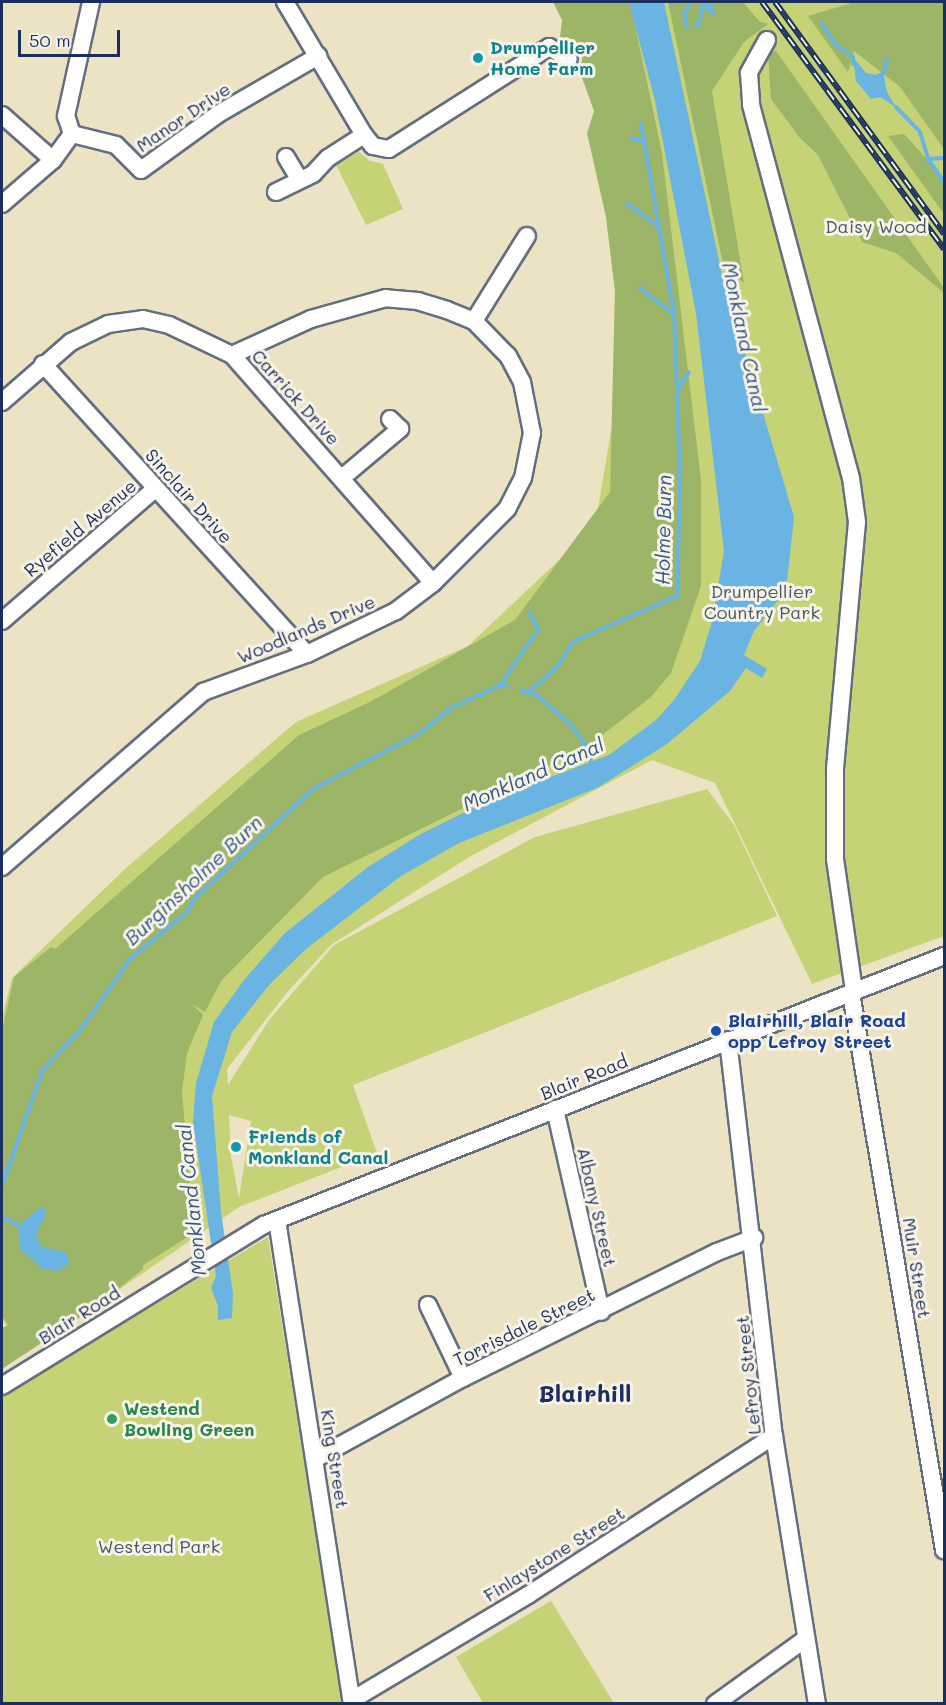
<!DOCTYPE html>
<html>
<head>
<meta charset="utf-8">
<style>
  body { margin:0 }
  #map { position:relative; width:946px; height:1705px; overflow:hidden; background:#ebe3c3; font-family:Mali,sans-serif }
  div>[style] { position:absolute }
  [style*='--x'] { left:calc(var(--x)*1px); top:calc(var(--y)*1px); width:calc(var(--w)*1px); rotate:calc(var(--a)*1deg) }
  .green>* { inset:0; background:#c5d376 }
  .forest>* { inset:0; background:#9cb567 }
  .water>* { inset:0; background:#69b4e2 }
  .stream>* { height:4px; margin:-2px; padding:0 2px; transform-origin:2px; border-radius:2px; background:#69b4e2 }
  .roads { filter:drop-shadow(2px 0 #646e81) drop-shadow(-2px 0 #646e81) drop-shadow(0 2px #646e81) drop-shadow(0 -2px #646e81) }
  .minor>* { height:16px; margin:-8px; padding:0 8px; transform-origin:8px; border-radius:8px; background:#fff }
  .rail>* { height:6px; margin-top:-3px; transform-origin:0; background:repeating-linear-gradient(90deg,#f7f3e8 0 11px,#1b2f5e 0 22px); box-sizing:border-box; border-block:2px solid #1b2f5e }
  .dots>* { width:16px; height:16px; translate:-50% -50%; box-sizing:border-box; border:3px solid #f7f3e8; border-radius:50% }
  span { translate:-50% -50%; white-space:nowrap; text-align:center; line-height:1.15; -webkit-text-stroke:6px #f7f3e8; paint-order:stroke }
  .culture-label { font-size:18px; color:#0d838f; font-weight:700 }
  .left { translate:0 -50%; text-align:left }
  .street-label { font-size:18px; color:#1b2f5e }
  .park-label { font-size:18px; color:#465864 }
  .transit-label { font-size:18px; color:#164399; font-weight:700 }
  .leisure-label { font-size:18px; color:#27864d; font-weight:700 }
  .water-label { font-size:20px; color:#325786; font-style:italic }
  .district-label { font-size:24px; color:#1b2f5e; font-weight:700 }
  .frame { position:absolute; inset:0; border:3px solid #1b2f5e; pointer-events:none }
  .scale { position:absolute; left:18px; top:30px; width:102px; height:27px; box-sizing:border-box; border:3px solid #1b2f5e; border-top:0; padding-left:8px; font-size:18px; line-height:21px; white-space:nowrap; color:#1b2f5e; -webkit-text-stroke:4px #f7f3e8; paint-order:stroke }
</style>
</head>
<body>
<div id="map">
  <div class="green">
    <i style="clip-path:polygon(evenodd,608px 2px,944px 2px,944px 936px,812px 984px,715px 783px,652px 760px,469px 857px,331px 945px,289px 990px,227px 1069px,228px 1085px,269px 1020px,334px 945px,535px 837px,707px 789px,734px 825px,777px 916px,353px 1085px,377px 1153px,239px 1207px,25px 1354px,2px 1319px,2px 1018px,12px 978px,125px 869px,296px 722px,468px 646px,595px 526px,623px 360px,596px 131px,608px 2px,229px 1115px,251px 1121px,239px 1198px,231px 1157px,229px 1115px)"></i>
    <i style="clip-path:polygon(359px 152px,370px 161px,383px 164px,403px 209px,366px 225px,336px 165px)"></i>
    <i style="clip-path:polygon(268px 1237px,343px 1703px,2px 1703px,2px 1396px)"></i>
    <i style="clip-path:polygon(551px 1601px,614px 1703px,483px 1703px,456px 1657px)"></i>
  </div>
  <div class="forest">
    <i style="clip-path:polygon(553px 2px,630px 2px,662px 153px,701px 480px,701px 586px,671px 673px,651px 697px,587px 747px,323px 877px,221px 981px,205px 1012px,192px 1004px,203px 1015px,187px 1053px,182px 1092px,194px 1233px,143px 1265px,143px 1269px,97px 1306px,2px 1369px,2px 1328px,8px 1325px,2px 1316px,2px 1031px,14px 977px,51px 947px,55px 949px,299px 735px,370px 702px,515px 620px,610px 492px,615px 290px,606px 217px,587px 133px,594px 111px,580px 72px,583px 54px,560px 37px,562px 20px)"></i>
    <i style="clip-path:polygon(668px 2px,743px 2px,759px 21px,768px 24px,744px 42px,712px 91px,744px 283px,724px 268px)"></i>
    <i style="clip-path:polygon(855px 2px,944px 2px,944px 149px,900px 87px,854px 51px,848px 72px,808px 16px)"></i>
    <i style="clip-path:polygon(776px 51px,944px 288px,944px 293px,896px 253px,862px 242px,818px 155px,799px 137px,771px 99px,768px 54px)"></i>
    <i style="clip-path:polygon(904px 134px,944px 178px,944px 214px,888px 136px)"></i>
  </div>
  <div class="water">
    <i style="clip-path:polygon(629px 2px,664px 2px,723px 279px,794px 517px,786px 590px,754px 631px,744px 655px,767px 669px,762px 678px,746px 668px,730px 691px,667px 744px,597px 788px,459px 843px,401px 876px,306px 949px,269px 985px,232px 1032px,212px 1096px,221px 1212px,233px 1293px,232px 1318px,218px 1320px,218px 1306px,211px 1288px,216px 1276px,193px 1122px,196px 1083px,214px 1022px,244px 980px,285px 933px,368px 867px,419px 835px,485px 802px,609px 755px,656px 720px,674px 700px,700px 661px,713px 618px,724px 551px,696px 313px,655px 101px)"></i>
    <i style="clip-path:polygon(853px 57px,866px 73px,876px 75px,883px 71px,887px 92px,896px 107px,880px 97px,871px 99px,856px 81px)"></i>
    <i style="clip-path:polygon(44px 1207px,46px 1214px,36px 1234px,40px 1246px,67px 1253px,69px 1264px,57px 1271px,43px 1269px,20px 1249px,18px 1227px,37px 1209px)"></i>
  </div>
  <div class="stream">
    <i style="--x:700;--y:18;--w:14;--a:-78"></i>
    <i style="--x:703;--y:4;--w:13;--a:42"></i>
    <i style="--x:713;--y:13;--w:12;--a:-110"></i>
    <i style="--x:822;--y:24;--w:24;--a:57"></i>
    <i style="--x:835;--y:44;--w:22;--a:36"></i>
    <i style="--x:853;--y:57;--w:7;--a:90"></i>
    <i style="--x:687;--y:27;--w:14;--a:-102"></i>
    <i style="--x:684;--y:13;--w:13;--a:-58"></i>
    <i style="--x:697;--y:27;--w:6;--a:-72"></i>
    <i style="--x:884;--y:73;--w:14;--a:-78"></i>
    <i style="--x:896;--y:107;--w:35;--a:46"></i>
    <i style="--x:920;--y:132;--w:28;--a:73"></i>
    <i style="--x:928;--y:159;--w:28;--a:55"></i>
    <i style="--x:641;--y:124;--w:193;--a:80.1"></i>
    <i style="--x:674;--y:314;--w:76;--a:87.7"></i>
    <i style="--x:632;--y:138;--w:13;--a:18"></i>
    <i style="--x:928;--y:159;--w:16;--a:-4"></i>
    <i style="--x:627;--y:203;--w:38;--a:37"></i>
    <i style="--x:640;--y:288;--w:41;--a:38"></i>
    <i style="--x:500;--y:685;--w:68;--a:-55.8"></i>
    <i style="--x:538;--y:629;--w:19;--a:-118"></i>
    <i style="--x:521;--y:690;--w:18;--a:19"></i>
    <i style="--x:538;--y:696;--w:44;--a:41.3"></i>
    <i style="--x:571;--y:725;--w:24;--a:54"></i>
    <i style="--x:529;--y:692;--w:38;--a:-42"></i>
    <i style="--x:557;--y:667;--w:31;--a:-57"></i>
    <i style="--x:574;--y:641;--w:112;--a:-23.6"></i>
    <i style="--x:677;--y:596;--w:117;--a:-88.5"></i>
    <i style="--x:680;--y:479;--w:88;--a:-92"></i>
    <i style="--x:677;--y:391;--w:22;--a:-58"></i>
    <i style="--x:584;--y:744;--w:22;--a:69"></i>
    <i style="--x:2;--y:1186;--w:122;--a:-70.8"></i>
    <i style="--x:42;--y:1071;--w:57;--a:-47.1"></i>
    <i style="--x:81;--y:1029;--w:85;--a:-55"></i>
    <i style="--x:130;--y:959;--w:72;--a:-39.4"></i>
    <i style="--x:186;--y:913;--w:17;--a:-59"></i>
    <i style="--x:195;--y:898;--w:161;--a:-42.7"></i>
    <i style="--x:313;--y:789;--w:121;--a:-27.6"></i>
    <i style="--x:420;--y:733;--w:40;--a:-39"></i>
    <i style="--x:451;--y:708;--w:54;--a:-25.1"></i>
    <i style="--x:500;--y:685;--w:7;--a:0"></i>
    <i style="--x:2;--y:1217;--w:20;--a:24"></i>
  </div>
  <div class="roads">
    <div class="minor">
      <i style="--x:767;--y:40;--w:38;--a:119"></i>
      <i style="--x:749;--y:73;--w:32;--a:86"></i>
      <i style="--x:751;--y:105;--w:386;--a:75"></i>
      <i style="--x:851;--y:478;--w:44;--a:82.2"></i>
      <i style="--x:857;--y:522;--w:249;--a:95.1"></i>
      <i style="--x:835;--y:770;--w:89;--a:90"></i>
      <i style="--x:835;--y:859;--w:133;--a:81.8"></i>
      <i style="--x:2;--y:115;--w:68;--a:41.4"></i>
      <i style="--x:72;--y:134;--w:45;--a:14"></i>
      <i style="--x:116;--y:145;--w:35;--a:45"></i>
      <i style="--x:141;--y:170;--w:95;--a:-36"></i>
      <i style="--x:218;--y:114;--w:116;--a:-30.1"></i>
      <i style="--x:364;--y:135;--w:14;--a:51"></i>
      <i style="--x:373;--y:146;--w:16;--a:11"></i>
      <i style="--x:389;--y:149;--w:190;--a:-32.5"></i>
      <i style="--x:549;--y:47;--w:23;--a:31"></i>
      <i style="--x:286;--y:157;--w:26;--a:59"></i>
      <i style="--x:276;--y:192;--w:41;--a:-25.9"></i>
      <i style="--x:313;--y:174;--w:22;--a:-47"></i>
      <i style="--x:328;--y:158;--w:43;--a:-32.6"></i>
      <i style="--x:364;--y:135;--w:155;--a:-120.7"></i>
      <i style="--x:2;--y:204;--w:67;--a:-40.8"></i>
      <i style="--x:53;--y:160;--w:32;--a:-54"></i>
      <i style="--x:72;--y:134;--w:19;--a:-108"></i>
      <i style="--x:66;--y:116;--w:117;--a:-77.6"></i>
      <i style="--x:474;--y:321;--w:100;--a:-58.1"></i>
      <i style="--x:43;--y:364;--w:392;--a:47.7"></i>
      <i style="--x:2;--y:402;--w:91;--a:-41"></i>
      <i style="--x:71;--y:342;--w:41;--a:-25.9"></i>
      <i style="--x:108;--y:324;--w:35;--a:-8"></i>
      <i style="--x:143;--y:319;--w:27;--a:13"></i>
      <i style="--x:169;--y:325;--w:70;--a:25.5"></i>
      <i style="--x:232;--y:355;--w:304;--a:48.6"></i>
      <i style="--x:343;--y:477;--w:75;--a:-40.1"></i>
      <i style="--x:400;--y:429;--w:14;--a:-135"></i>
      <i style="--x:2;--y:621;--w:203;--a:-40.8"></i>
      <i style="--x:2;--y:867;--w:267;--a:-41"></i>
      <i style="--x:203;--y:692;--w:111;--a:-20.1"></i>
      <i style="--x:307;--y:654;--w:99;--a:-25.8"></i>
      <i style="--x:396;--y:611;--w:46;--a:-37.1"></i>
      <i style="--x:433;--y:583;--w:105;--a:-45"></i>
      <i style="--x:507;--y:509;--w:35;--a:-63"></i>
      <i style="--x:523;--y:478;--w:46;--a:-78.7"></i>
      <i style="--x:532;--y:433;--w:52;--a:-101.1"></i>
      <i style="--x:522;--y:382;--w:30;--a:-118"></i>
      <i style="--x:508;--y:356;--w:49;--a:-134.2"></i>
      <i style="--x:474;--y:321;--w:29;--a:-158"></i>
      <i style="--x:447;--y:310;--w:30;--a:-163"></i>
      <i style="--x:418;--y:301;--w:32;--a:-175"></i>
      <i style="--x:386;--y:298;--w:78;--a:164.4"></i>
      <i style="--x:311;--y:319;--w:87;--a:155.5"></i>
      <i style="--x:851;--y:993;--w:565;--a:80.52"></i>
      <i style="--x:728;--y:1040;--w:399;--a:83.4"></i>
      <i style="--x:774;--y:1436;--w:271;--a:80.9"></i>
      <i style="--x:555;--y:1109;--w:208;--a:77.2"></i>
      <i style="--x:277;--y:1220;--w:490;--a:81.2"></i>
      <i style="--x:428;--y:1305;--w:81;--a:64.4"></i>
      <i style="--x:2;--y:1386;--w:308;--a:-31.6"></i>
      <i style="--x:264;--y:1225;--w:731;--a:-21.58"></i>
      <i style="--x:315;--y:1459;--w:169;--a:-28.7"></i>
      <i style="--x:463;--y:1378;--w:284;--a:-26.4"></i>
      <i style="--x:717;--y:1252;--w:40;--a:-21"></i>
      <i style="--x:352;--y:1700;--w:205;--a:-30.8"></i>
      <i style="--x:528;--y:1595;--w:293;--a:-32.9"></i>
      <i style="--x:715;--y:1704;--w:110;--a:-35.7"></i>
    </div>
  </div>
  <div class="rail">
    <i style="--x:762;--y:2;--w:307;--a:53.6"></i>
    <i style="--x:775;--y:2;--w:287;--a:53.9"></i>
  </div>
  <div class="dots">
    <i style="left:478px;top:58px;background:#0f9aa8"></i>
    <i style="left:716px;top:1031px;background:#1a4fb4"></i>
    <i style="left:236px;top:1147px;background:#0f9aa8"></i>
    <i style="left:112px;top:1419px;background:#2e9e5b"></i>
  </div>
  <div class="culture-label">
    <span class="left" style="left:490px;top:58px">Drumpellier<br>Home Farm</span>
    <span class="left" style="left:248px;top:1147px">Friends of<br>Monkland Canal</span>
  </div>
  <div class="street-label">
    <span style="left:183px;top:117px;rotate:-34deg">Manor Drive</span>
    <span style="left:296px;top:397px;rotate:48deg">Carrick Drive</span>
    <span style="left:189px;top:496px;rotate:48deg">Sinclair Drive</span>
    <span style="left:80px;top:528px;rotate:-40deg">Ryefield Avenue</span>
    <span style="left:306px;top:629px;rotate:-23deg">Woodlands Drive</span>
    <span style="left:584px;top:1077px;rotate:-22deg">Blair Road</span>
    <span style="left:597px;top:1207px;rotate:77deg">Albany Street</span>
    <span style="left:917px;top:1268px;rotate:81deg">Muir Street</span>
    <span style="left:79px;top:1315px;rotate:-32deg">Blair Road</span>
    <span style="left:524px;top:1327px;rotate:-26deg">Torrisdale Street</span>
    <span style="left:748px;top:1375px;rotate:-96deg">Lefroy Street</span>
    <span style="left:335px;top:1459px;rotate:81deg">King Street</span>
    <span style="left:554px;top:1554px;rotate:-32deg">Finlaystone Street</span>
  </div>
  <div class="park-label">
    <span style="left:876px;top:226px">Daisy Wood</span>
    <span style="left:762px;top:602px">Drumpellier<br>Country Park</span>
    <span style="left:159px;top:1546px">Westend Park</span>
  </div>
  <div class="transit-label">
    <span class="left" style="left:728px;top:1031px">Blairhill, Blair Road<br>opp Lefroy Street</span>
  </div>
  <div class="leisure-label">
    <span class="left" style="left:124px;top:1419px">Westend<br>Bowling Green</span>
  </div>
  <div class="water-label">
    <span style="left:745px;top:337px;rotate:78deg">Monkland Canal</span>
    <span style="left:663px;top:530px;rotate:-89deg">Holme Burn</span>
    <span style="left:533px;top:774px;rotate:-24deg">Monkland Canal</span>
    <span style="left:193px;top:880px;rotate:-43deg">Burginsholme Burn</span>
    <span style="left:191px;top:1200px;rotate:-96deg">Monkland Canal</span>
  </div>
  <div class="district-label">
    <span style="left:585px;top:1393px">Blairhill</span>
  </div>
  <div class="frame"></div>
  <div class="scale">50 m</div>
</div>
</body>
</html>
